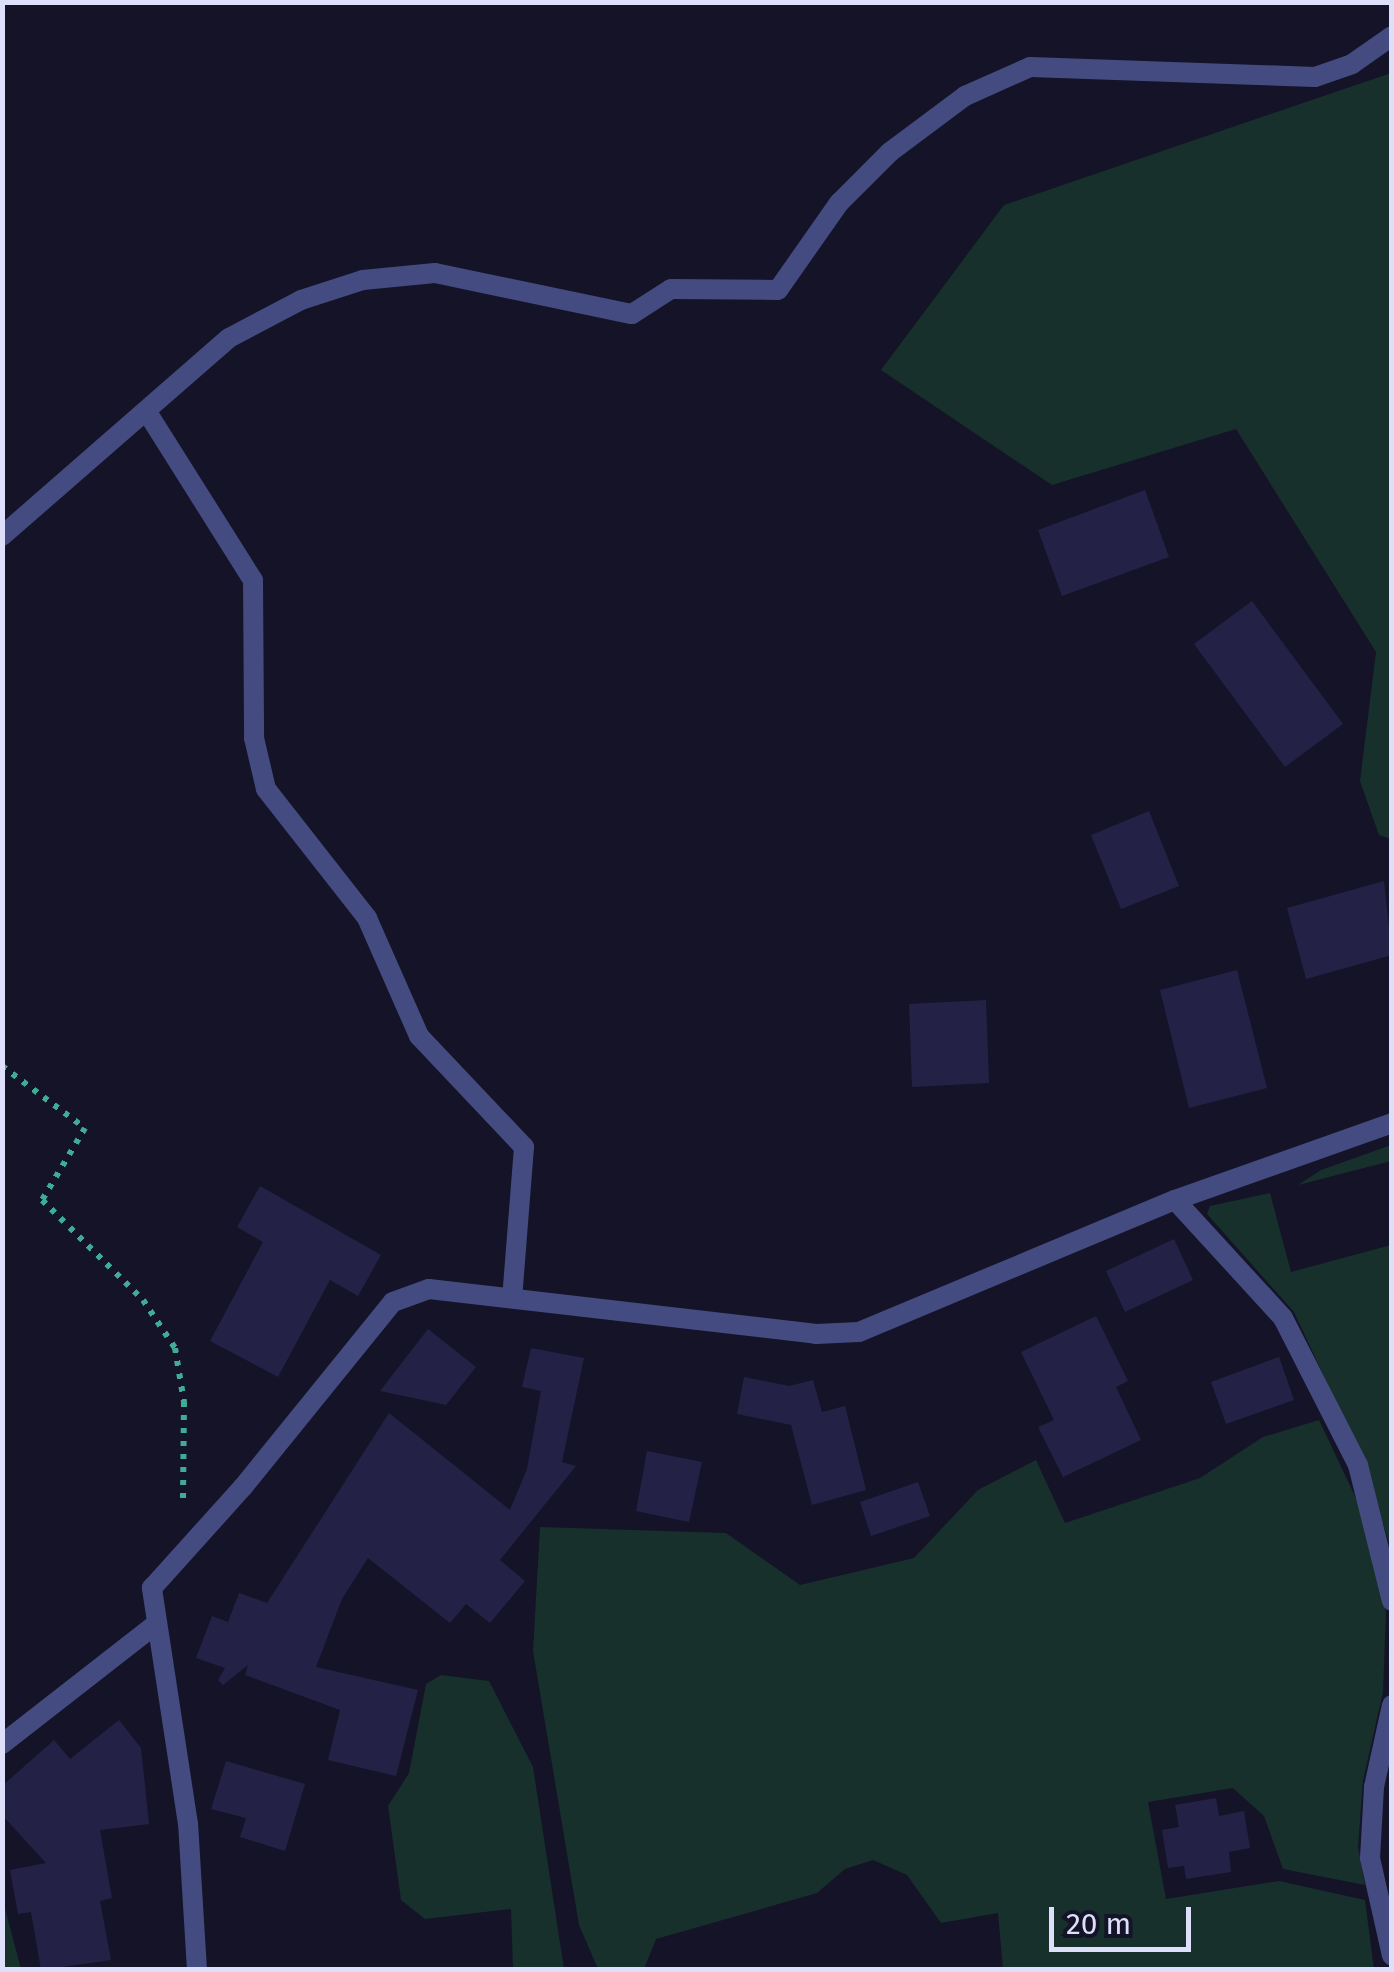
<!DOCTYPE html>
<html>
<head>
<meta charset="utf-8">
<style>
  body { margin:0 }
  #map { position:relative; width:1394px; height:1972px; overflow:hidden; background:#141327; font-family:"Fira Sans",sans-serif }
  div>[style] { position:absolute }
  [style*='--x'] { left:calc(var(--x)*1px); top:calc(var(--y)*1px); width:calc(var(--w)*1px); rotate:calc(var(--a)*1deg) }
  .green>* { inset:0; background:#17302b }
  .building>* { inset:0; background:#232246 }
  .path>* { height:6px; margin-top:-3px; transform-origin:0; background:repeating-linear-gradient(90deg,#3fad95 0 5px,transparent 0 13px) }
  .street>* { height:20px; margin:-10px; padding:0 10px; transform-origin:10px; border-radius:10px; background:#444b80 }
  span { translate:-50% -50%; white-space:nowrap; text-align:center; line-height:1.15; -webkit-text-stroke:8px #141327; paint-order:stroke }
  .frame { position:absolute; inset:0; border:5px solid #dddffb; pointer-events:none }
  .scale { position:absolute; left:1049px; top:1907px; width:142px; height:45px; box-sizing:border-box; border:5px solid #dddffb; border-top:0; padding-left:12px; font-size:30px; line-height:35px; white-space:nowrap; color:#dddffb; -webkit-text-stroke:8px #141327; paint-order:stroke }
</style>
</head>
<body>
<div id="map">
  <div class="green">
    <i style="clip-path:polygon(1391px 73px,1392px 73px,1391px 839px,1379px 835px,1360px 781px,1376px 652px,1236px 429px,1052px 485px,881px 370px,1004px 205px)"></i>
    <i style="clip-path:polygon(1391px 1145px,1391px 1161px,1298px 1185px,1321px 1170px)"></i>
    <i style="clip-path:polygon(1270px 1193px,1291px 1272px,1391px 1245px,1391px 1549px,1364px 1462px,1294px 1312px,1207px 1214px,1210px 1206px)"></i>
    <i style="clip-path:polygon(1319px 1420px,1361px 1509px,1386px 1612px,1383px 1692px,1363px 1781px,1358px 1847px,1365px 1885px,1283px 1869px,1264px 1816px,1233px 1788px,1148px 1802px,1166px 1899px,1279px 1881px,1365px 1900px,1374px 1969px,1003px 1969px,998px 1913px,941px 1923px,907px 1875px,873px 1860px,845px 1869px,817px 1893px,656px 1939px,644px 1969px,598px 1969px,579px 1925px,533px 1651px,540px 1527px,726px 1533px,800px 1585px,914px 1558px,978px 1490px,1036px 1460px,1065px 1523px,1200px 1478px,1263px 1437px)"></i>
    <i style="clip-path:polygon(441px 1675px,489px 1681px,533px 1767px,564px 1969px,513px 1969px,511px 1909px,425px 1919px,401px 1900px,388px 1806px,409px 1773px,426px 1684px)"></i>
    <i style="clip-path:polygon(3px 1901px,21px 1969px,3px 1969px)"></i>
  </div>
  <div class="building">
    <i style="clip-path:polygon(1145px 490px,1169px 557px,1062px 596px,1038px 530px)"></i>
    <i style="clip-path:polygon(1252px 601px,1343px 724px,1285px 767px,1194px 644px)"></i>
    <i style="clip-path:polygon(1149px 811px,1179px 886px,1121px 909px,1091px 835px)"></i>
    <i style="clip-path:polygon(1384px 881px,1392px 955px,1306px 979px,1287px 908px)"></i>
    <i style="clip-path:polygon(1237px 970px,1267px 1088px,1189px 1108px,1160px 990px)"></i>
    <i style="clip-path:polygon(986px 1000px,989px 1083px,912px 1087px,909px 1004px)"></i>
    <i style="clip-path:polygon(260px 1186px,381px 1255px,358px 1296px,330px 1280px,278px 1377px,210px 1341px,263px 1242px,237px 1227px)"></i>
    <i style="clip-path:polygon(1174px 1239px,1193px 1280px,1125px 1312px,1106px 1271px)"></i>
    <i style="clip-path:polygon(1096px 1316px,1128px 1381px,1116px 1387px,1141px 1440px,1063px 1477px,1038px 1427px,1054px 1420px,1021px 1352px)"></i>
    <i style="clip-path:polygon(428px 1329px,476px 1367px,446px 1405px,380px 1391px)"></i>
    <i style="clip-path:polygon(531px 1348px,584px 1358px,562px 1462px,576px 1466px,500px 1560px,525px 1581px,490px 1623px,466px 1604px,450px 1623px,368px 1558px,342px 1599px,316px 1667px,418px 1690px,396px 1776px,328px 1760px,340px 1710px,245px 1675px,248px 1665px,223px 1685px,218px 1680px,225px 1668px,196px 1658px,212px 1616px,228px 1622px,239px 1593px,267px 1603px,389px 1413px,510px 1510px,527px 1469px,541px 1391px,522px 1387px)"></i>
    <i style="clip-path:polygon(1279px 1357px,1294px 1400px,1226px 1424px,1211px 1382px)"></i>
    <i style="clip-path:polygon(744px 1377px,789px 1386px,813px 1380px,822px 1412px,845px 1406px,866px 1490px,812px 1505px,791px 1425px,737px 1414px)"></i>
    <i style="clip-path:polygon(647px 1451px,702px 1462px,689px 1522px,636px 1511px)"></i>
    <i style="clip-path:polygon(918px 1482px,930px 1516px,871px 1536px,860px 1502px)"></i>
    <i style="clip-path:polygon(119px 1720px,141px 1748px,149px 1824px,100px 1830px,112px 1898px,100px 1901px,111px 1960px,41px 1970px,31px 1912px,18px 1914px,10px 1870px,46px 1863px,2px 1815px,2px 1786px,54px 1740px,70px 1759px)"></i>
    <i style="clip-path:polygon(226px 1761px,305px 1784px,285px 1851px,240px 1837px,246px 1818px,211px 1809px)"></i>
    <i style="clip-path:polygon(1216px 1798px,1219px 1816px,1244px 1811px,1250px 1848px,1229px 1852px,1231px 1872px,1186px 1879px,1184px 1866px,1168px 1868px,1162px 1830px,1179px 1827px,1175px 1805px)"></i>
  </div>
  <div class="path">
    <i style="--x:2;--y:1066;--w:104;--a:36.8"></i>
    <i style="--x:85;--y:1128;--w:84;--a:120.8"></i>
    <i style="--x:42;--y:1200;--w:142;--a:44.7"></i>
    <i style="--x:143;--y:1300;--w:58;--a:56.3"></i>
    <i style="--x:175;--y:1348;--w:55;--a:80.5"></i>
    <i style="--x:184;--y:1402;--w:98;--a:90.6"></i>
  </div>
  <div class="street">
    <i style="--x:147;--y:412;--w:199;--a:57.8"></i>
    <i style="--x:253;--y:580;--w:158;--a:89.6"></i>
    <i style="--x:254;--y:738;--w:52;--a:76.8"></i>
    <i style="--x:266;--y:789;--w:164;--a:51.9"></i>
    <i style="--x:367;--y:918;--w:129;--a:66.2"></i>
    <i style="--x:419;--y:1036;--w:153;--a:46.6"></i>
    <i style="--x:524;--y:1147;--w:151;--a:94.5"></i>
    <i style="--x:2;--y:536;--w:301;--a:-41.1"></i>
    <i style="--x:229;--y:338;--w:81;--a:-27.8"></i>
    <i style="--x:301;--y:300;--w:65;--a:-17.9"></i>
    <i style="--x:363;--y:280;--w:72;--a:-5.6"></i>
    <i style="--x:435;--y:273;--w:201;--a:11.8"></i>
    <i style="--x:632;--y:314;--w:46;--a:-32.7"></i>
    <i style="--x:671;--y:289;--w:107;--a:0.5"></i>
    <i style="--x:778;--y:290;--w:106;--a:-55"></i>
    <i style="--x:839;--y:203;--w:72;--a:-45"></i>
    <i style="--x:890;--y:152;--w:94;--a:-36.7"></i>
    <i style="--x:965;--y:96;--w:71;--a:-24"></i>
    <i style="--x:1030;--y:67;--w:285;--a:2"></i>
    <i style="--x:1315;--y:77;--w:39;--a:-19"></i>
    <i style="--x:1352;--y:64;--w:49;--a:-35"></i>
    <i style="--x:1175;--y:1200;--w:160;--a:47.5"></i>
    <i style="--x:1283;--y:1318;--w:165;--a:63"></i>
    <i style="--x:1358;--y:1465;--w:140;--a:76"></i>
    <i style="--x:1392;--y:1705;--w:84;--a:102.4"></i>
    <i style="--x:1374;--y:1787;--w:71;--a:93.2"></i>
    <i style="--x:1370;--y:1858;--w:100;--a:77.3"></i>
    <i style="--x:2;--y:1744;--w:195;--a:-37.9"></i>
    <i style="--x:197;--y:1970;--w:146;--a:-93.5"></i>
    <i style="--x:188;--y:1824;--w:239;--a:-98.7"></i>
    <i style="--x:152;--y:1588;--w:136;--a:-48"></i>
    <i style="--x:243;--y:1487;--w:238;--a:-51"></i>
    <i style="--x:393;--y:1302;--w:38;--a:-20"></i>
    <i style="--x:429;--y:1289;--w:390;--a:6.6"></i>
    <i style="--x:816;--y:1334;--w:43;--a:-2.7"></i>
    <i style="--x:859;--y:1332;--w:342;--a:-22.7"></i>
    <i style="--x:1175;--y:1200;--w:230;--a:-19.5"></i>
  </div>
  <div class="frame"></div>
  <div class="scale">20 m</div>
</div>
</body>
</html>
